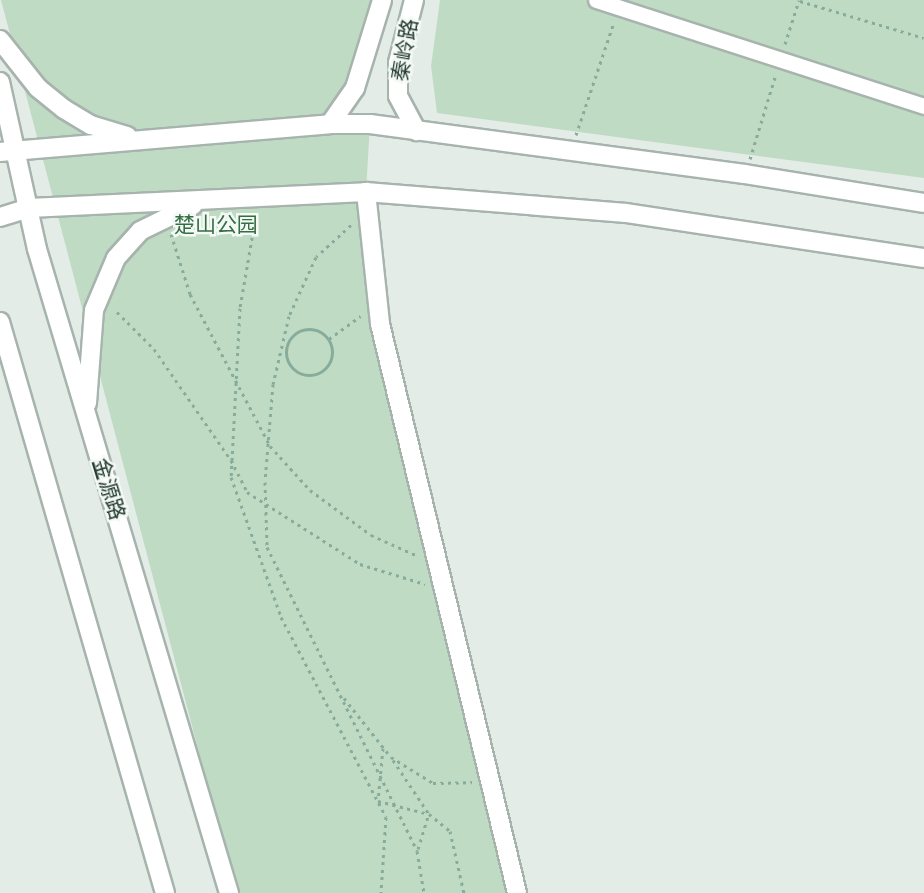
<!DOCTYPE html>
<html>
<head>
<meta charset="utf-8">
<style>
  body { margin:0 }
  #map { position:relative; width:924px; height:893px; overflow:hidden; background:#e4ece8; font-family:Rubik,"Noto Sans SC",sans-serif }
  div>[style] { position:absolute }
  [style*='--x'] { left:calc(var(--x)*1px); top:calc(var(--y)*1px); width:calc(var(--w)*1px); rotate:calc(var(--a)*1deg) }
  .green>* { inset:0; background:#c0dbc3 }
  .path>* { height:3px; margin-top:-1.5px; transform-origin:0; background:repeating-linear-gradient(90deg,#88ac9c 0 3px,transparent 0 7.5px) }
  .path>.ring { margin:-1.5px; padding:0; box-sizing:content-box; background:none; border:3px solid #88ac9c; border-radius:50% }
  .roads { filter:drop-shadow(2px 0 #a7b4ae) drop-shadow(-2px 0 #a7b4ae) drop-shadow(0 2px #a7b4ae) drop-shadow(0 -2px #a7b4ae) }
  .pedestrian>* { height:15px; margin:-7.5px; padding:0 7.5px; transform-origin:7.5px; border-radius:7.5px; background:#fff }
  .tertiary>* { height:18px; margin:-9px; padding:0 9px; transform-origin:9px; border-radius:9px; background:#fff }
  .secondary>* { height:18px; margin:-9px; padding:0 9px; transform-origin:9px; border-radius:9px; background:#fff }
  span { translate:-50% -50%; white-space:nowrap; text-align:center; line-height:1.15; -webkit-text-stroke:5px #f4f9f6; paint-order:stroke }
  .street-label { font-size:21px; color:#263c33 }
  .park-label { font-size:21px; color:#346e43 }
</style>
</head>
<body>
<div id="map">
  <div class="green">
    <i style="clip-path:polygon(1px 0,382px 0,367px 57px,330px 123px,370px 124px,366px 192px,380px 324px,517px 893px,236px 893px)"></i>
    <i style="clip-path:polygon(440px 0,924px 0,924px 178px,437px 113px,431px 66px)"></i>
  </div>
  <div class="path">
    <i style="--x:800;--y:1;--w:129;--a:16.6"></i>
    <i style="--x:785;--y:44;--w:46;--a:-72.3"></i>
    <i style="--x:576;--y:135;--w:119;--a:-71.4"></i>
    <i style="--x:750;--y:159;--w:89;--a:-73"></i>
    <i style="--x:256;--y:215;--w:94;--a:99.8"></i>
    <i style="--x:240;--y:308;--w:169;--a:93"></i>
    <i style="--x:231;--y:477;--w:149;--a:70.3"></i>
    <i style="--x:281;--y:617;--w:226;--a:62.3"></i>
    <i style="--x:386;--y:817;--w:76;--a:93.8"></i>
    <i style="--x:351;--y:225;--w:47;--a:137.6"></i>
    <i style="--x:316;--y:257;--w:65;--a:114.6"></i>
    <i style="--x:289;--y:316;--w:70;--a:103.2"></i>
    <i style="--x:273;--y:384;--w:98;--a:94.7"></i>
    <i style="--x:265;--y:482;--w:65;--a:88.2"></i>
    <i style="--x:267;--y:547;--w:339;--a:63.7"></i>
    <i style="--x:417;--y:851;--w:43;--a:80.5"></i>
    <i style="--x:171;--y:234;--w:63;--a:72.4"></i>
    <i style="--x:190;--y:294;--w:172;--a:62.2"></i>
    <i style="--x:270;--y:446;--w:59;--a:47.7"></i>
    <i style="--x:310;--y:490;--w:76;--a:36.4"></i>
    <i style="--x:371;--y:535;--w:51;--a:24.1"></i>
    <i style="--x:117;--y:312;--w:52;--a:45"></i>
    <i style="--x:154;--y:349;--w:135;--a:55.3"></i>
    <i style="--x:231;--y:460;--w:36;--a:63"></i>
    <i style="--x:247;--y:492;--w:134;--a:32.5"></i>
    <i style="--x:360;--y:564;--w:68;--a:17.1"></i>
    <i class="ring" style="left:286px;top:329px;width:43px;height:43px"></i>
    <i style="--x:329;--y:339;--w:39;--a:-36"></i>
    <i style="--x:344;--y:698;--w:75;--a:51.5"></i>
    <i style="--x:391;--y:757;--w:49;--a:31.8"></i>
    <i style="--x:433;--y:783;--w:39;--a:-1"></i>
    <i style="--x:383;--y:748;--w:53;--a:95.4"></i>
    <i style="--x:378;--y:801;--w:53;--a:14.3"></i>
    <i style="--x:393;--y:760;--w:65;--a:56.3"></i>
    <i style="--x:418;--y:849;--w:37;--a:-73"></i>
    <i style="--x:429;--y:814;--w:27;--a:39"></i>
    <i style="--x:450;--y:831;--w:64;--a:77.3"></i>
  </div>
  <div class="roads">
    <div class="pedestrian">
      <i style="--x:596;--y:0;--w:345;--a:17.9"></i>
    </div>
    <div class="tertiary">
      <i style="--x:414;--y:0;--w:65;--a:104.3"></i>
      <i style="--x:398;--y:63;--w:33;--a:90"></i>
      <i style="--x:398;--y:96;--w:40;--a:62"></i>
      <i style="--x:330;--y:124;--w:44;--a:-55.2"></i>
      <i style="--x:355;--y:88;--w:92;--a:-72.9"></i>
      <i style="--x:366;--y:192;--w:133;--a:83.9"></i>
      <i style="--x:380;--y:324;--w:585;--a:76.46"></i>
    </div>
    <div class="secondary">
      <i style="--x:0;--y:40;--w:61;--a:51.6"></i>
      <i style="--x:38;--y:88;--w:33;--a:39"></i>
      <i style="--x:64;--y:109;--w:31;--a:31"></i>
      <i style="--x:91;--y:125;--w:38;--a:17"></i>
      <i style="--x:0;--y:82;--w:171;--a:77.5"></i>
      <i style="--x:37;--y:249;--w:672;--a:73.4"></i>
      <i style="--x:0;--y:152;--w:331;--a:-4.8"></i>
      <i style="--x:330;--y:124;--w:40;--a:0"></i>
      <i style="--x:370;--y:124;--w:378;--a:7.6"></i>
      <i style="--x:745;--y:174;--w:181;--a:9.2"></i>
      <i style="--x:0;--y:217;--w:30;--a:-17"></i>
      <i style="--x:29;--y:208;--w:337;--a:-2.7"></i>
      <i style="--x:366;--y:192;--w:261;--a:4.6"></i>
      <i style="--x:626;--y:213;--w:301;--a:8.6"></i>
      <i style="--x:0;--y:322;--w:594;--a:73.88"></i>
      <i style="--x:87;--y:403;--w:93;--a:-85.7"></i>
      <i style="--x:94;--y:310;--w:56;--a:-67.1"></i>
      <i style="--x:116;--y:258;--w:36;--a:-48"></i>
      <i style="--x:140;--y:231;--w:59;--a:-26.1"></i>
    </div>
  </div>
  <div class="street-label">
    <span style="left:405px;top:50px;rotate:-80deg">秦岭路</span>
    <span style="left:109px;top:489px;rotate:73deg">金源路</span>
  </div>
  <div class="park-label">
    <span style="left:216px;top:225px">楚山公园</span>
  </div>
</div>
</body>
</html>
